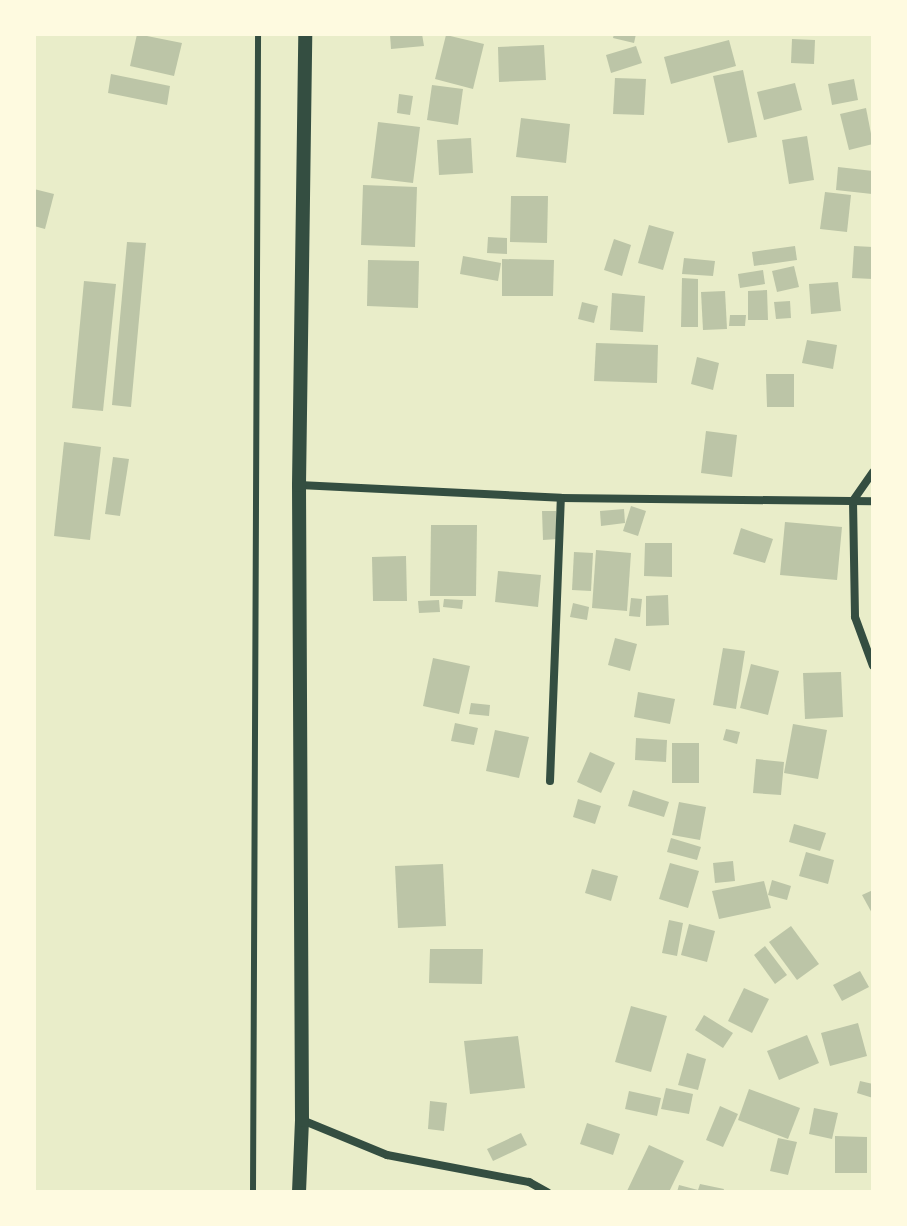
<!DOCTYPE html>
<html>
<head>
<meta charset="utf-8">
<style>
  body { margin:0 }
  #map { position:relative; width:907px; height:1226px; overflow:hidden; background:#e9edc9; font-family:Jost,sans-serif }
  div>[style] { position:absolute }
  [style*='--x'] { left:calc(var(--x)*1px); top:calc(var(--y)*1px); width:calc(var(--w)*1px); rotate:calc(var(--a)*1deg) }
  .building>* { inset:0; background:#bcc5a7 }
  .service>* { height:6px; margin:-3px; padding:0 3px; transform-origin:3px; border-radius:3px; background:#344e41 }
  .minor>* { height:8px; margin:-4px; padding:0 4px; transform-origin:4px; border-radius:4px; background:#344e41 }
  .tertiary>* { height:14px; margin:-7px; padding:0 7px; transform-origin:7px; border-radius:7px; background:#344e41 }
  span { translate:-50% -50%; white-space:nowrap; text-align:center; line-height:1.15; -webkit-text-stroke:6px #fefae0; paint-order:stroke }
  .frame { position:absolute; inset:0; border:36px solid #fefae0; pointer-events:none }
</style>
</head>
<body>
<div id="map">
  <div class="building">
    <i style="clip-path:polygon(137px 34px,182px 43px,174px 76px,130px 66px)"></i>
    <i style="clip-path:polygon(390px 34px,422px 34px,424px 46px,391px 49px)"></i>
    <i style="clip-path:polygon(614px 34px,636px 34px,634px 43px,613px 38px)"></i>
    <i style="clip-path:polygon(446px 35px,484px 44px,473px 89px,435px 79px)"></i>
    <i style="clip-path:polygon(792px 39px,815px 40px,814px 64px,791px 63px)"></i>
    <i style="clip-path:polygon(729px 40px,736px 66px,671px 84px,664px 57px)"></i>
    <i style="clip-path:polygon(544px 45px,546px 80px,499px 82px,498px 47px)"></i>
    <i style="clip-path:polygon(636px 46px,642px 63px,611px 73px,606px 55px)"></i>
    <i style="clip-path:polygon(743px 70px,757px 137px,728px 143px,713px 76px)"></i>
    <i style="clip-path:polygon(111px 74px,170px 86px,167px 105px,108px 93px)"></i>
    <i style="clip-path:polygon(615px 78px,646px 79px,644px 115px,613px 114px)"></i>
    <i style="clip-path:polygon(854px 79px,858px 100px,832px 105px,828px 84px)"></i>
    <i style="clip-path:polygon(795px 83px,802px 110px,764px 120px,757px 92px)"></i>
    <i style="clip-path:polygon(432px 85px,463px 89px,458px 125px,427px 120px)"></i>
    <i style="clip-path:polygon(399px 94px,413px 96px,410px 115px,397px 113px)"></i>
    <i style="clip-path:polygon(866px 108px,873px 144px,849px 150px,840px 114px)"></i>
    <i style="clip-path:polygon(521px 118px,570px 124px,566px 163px,516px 157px)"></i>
    <i style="clip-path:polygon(378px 122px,420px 127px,413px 183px,371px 178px)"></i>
    <i style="clip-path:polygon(807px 136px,814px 180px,789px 184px,782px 140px)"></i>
    <i style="clip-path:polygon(471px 138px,473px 173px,439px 175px,437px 140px)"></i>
    <i style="clip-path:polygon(838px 167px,873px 171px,872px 194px,836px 190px)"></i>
    <i style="clip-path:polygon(363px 185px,417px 187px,415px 247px,361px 245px)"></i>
    <i style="clip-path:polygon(34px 189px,54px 194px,45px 229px,34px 226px)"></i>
    <i style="clip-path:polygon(825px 192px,851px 195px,847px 232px,820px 229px)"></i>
    <i style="clip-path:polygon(511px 196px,548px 196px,547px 243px,510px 242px)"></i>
    <i style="clip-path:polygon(649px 225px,674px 232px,663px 270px,638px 263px)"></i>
    <i style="clip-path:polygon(488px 237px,507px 238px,507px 254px,487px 253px)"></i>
    <i style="clip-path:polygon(614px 239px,631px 245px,622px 276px,604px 270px)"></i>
    <i style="clip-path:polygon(127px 242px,146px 243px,131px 407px,112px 405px)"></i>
    <i style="clip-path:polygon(795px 246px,797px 260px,754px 266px,752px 252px)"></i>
    <i style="clip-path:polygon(854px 246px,873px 247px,873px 279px,852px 278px)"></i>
    <i style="clip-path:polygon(463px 256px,501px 263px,498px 281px,460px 274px)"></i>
    <i style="clip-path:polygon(684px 258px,715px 261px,713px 276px,682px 274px)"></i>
    <i style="clip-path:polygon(502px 259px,554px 260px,553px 296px,502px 296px)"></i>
    <i style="clip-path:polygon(368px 260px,419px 261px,418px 308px,367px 306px)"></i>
    <i style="clip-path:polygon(794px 266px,799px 287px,777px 292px,772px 271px)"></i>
    <i style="clip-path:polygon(763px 270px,765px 284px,740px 288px,738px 274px)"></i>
    <i style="clip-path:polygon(682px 278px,698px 279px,698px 327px,681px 327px)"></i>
    <i style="clip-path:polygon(84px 281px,116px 284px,103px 411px,72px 408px)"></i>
    <i style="clip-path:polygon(838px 282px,841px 311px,811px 314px,809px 284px)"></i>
    <i style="clip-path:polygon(767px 290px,768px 320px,748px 320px,748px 291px)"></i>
    <i style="clip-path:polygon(725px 291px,727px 329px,703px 330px,701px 292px)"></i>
    <i style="clip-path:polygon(612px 293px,645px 296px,643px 332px,610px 330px)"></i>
    <i style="clip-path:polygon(790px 301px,791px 318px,776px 319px,774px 302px)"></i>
    <i style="clip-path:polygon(582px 302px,598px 306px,594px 323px,578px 319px)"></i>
    <i style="clip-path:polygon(730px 315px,746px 315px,745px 326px,729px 326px)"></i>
    <i style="clip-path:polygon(807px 340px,837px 345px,833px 369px,802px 363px)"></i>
    <i style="clip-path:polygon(596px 343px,658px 345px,657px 383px,594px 381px)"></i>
    <i style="clip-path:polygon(697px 357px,719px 363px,713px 390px,691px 384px)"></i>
    <i style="clip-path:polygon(766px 374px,794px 374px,794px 407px,767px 407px)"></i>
    <i style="clip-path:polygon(706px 431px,737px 435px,732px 477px,701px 473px)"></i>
    <i style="clip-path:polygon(64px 442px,101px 447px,90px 540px,54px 536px)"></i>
    <i style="clip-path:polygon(113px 457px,129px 459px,120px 516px,105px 514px)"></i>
    <i style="clip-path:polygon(631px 506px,646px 511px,638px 536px,623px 531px)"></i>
    <i style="clip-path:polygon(624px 509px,625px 523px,601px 526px,600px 511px)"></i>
    <i style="clip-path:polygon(542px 511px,556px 511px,558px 539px,543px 540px)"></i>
    <i style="clip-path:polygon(785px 522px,842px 527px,837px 580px,780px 575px)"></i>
    <i style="clip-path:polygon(431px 525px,477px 525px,476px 596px,430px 596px)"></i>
    <i style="clip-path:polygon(741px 528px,773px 539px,765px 563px,733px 554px)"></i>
    <i style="clip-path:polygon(645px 543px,672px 543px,672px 577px,644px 576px)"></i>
    <i style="clip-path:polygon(596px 550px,631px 553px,627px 611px,592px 608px)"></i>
    <i style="clip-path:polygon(574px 552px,593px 553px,591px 591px,572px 590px)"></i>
    <i style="clip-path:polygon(406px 556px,407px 601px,373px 601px,372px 557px)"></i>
    <i style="clip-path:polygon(498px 571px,541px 575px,538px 607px,495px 602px)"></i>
    <i style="clip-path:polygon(668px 595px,669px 625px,646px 626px,646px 596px)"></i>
    <i style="clip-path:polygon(631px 598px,642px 599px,640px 617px,629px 616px)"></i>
    <i style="clip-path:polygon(444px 599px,463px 600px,462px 609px,443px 607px)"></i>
    <i style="clip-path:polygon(439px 600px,440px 612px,419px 613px,418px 601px)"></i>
    <i style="clip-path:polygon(573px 603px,589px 607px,587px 620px,570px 617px)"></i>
    <i style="clip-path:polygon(615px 638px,637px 644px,630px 671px,608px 665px)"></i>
    <i style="clip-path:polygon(723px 648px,745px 651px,736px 709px,713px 705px)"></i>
    <i style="clip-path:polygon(433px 658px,470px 666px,459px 714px,423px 706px)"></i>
    <i style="clip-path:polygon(751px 664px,779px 671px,768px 715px,740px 708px)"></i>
    <i style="clip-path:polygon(841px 672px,843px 717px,805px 719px,803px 673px)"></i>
    <i style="clip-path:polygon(638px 692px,675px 699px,670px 724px,634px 717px)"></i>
    <i style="clip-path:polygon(471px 703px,490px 705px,489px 716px,469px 714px)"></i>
    <i style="clip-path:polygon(455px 723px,478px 728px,474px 745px,451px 741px)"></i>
    <i style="clip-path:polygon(793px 724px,827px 730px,818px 779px,784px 773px)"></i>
    <i style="clip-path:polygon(726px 729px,740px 732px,737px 744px,723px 740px)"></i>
    <i style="clip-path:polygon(495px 730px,529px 737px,519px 778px,486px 771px)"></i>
    <i style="clip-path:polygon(636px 738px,667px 740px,666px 762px,635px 760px)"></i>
    <i style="clip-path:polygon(672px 743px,699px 743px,699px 783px,672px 783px)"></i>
    <i style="clip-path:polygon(590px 752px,615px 763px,601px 793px,577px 782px)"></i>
    <i style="clip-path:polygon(756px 759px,784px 762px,781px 795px,753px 793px)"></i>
    <i style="clip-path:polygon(633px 790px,669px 802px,664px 817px,628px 806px)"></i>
    <i style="clip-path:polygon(578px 799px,601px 806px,595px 824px,573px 817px)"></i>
    <i style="clip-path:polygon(679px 802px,706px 807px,700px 840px,672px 835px)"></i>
    <i style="clip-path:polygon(794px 824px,826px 833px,820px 851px,789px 842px)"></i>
    <i style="clip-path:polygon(671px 838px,701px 847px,697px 860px,667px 852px)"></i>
    <i style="clip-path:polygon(806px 852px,834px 860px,828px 884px,799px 876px)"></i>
    <i style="clip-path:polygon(733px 861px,735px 881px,715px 883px,713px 863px)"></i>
    <i style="clip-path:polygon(670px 863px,699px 871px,688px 908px,659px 899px)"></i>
    <i style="clip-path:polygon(443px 864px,446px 926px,398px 928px,395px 866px)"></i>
    <i style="clip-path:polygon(592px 869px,618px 876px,611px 901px,585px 893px)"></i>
    <i style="clip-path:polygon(772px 880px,791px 886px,787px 900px,768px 895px)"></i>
    <i style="clip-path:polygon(764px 881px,771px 908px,719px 919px,712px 891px)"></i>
    <i style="clip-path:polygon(873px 890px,873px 915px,862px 895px)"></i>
    <i style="clip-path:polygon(669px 920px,683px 923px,677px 956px,662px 953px)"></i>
    <i style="clip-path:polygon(689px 924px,715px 931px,707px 962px,681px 955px)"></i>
    <i style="clip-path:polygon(791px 926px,819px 964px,797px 980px,769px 942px)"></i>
    <i style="clip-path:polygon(765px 946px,787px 975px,775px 984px,754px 955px)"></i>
    <i style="clip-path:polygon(430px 949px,483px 949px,482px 984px,429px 983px)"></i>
    <i style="clip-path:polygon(860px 971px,869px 987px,842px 1001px,833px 985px)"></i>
    <i style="clip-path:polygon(744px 988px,769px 999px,752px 1033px,728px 1021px)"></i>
    <i style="clip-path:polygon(631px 1006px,667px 1016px,651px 1072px,615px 1062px)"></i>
    <i style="clip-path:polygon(704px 1015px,733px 1033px,723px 1048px,695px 1030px)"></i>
    <i style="clip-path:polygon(858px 1023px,867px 1056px,830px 1066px,821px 1033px)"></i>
    <i style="clip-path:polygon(807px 1035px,819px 1063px,779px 1080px,767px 1051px)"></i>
    <i style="clip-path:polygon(518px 1036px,525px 1088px,470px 1094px,464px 1041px)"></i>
    <i style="clip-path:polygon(687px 1053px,706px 1059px,698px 1090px,678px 1085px)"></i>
    <i style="clip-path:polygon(860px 1081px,873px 1084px,873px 1098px,857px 1093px)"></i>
    <i style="clip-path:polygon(666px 1088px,693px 1094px,689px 1114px,661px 1109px)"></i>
    <i style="clip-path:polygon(749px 1089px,800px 1108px,788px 1139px,738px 1120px)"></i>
    <i style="clip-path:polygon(629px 1091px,661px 1098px,657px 1116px,625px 1109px)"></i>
    <i style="clip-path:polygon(430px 1101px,447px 1103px,444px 1131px,428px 1129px)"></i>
    <i style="clip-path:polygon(720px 1106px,738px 1114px,723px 1147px,706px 1140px)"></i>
    <i style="clip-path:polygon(814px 1108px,838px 1113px,832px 1139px,809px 1134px)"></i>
    <i style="clip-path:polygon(587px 1123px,620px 1134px,613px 1155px,580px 1144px)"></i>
    <i style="clip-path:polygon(521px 1133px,527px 1145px,493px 1161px,487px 1149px)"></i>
    <i style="clip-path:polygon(835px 1136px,867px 1137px,867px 1173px,835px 1173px)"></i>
    <i style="clip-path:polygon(778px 1138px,797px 1142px,788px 1175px,770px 1171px)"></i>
    <i style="clip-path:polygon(649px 1145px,684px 1161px,669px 1192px,627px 1191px)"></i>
    <i style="clip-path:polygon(700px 1184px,724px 1189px,723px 1192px,677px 1192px,679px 1185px,698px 1190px)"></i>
  </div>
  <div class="service">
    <i style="--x:253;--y:1192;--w:1158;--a:-89.75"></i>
  </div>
  <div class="minor">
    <i style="--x:873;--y:472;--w:35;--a:125"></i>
    <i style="--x:853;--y:501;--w:116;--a:89"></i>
    <i style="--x:855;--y:617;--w:52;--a:69.8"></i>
    <i style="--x:299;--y:485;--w:262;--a:2.8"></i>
    <i style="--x:561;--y:498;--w:312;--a:0.6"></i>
    <i style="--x:550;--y:781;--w:283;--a:-87.8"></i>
    <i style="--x:302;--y:1120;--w:92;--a:22.4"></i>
    <i style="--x:387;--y:1155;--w:145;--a:10.8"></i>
    <i style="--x:529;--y:1182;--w:21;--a:29"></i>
  </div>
  <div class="tertiary">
    <i style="--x:299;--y:1192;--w:72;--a:-87.6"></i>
    <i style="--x:302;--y:1120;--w:635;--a:-90.27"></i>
    <i style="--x:299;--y:485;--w:451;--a:-89.2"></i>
  </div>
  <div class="frame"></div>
</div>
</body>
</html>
